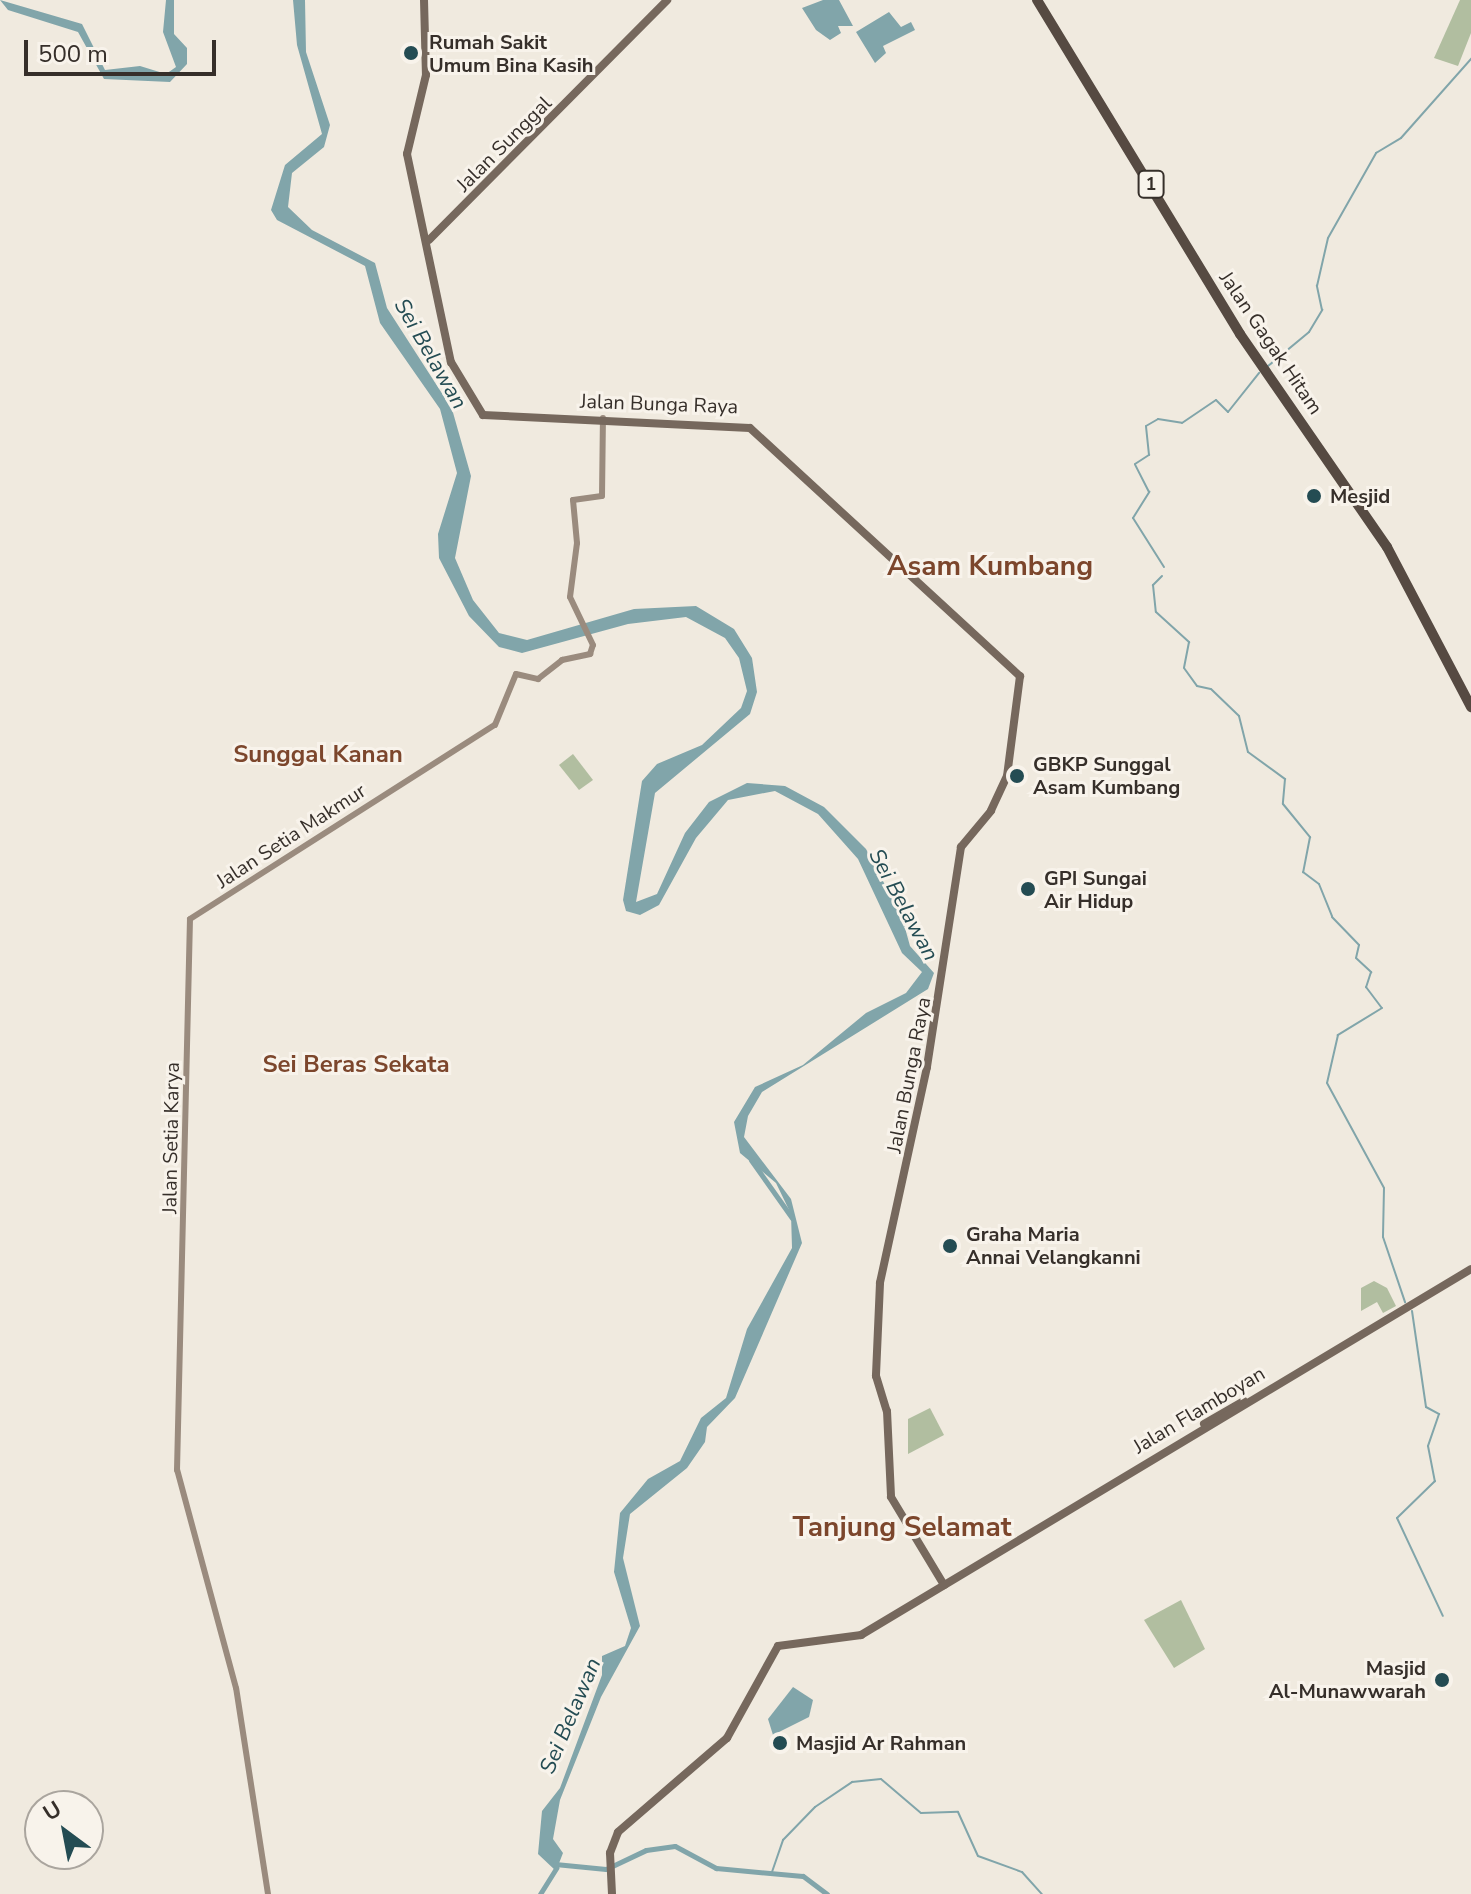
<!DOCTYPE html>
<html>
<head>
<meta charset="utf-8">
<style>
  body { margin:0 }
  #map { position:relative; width:1471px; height:1894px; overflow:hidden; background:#f0eadf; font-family:"Nunito Sans",sans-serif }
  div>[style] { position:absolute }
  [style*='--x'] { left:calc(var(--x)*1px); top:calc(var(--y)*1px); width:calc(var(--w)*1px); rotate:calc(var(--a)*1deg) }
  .green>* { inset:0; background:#b1bea0 }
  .water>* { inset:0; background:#81a5aa }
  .stream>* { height:2px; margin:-1px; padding:0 1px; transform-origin:1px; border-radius:1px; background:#81a5aa }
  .river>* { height:5px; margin:-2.5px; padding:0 2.5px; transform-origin:2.5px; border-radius:2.5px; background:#81a5aa }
  .secondary>* { height:6px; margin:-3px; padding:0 3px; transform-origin:3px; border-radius:3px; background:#9a8b7e }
  .primary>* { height:8px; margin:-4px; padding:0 4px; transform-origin:4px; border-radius:4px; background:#76685d }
  .highway>* { height:10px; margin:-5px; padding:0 5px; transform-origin:5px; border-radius:5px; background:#564a42 }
  .dots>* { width:22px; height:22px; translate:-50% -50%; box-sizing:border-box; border:4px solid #f8f3eb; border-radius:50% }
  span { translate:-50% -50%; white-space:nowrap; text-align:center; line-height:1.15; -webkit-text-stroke:6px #f8f3eb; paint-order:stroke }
  .shield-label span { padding:2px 6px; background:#f8f3eb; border:2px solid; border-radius:6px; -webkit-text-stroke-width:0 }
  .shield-label { font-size:18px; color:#362f2a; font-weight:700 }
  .poi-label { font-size:20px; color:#362f2a; font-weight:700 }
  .left { translate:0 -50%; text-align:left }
  .right { translate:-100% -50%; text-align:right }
  .street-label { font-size:20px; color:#362f2a }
  .water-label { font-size:22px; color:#244c53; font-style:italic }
  .quarter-label { font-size:24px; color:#7c462c; font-weight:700 }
  .district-label { font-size:28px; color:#7c462c; font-weight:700 }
  .north { position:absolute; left:24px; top:1790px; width:80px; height:80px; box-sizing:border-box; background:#f8f3eb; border:2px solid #aaa59e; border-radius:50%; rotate:328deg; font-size:22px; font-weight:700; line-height:32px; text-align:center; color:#362f2a }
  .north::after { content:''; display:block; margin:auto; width:28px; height:36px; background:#244c53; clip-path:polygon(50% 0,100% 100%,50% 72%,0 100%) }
  .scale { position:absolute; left:24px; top:40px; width:192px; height:36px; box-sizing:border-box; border:4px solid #362f2a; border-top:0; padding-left:10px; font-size:24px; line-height:28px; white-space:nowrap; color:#362f2a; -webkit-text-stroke:6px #f8f3eb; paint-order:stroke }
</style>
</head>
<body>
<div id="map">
  <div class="green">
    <i style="clip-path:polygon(1460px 0,1471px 0,1471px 33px,1458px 66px,1434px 58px)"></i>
    <i style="clip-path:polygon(573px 754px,593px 780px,579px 790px,559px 765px)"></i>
    <i style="clip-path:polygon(1374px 1281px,1387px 1288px,1396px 1306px,1383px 1313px,1377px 1302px,1361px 1311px,1361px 1288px)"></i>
    <i style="clip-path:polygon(930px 1408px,944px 1435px,908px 1454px,908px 1419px)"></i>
    <i style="clip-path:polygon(1181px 1600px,1205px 1649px,1174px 1668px,1144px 1620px)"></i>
  </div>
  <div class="water">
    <i style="clip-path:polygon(0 0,82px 24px,105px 70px,140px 66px,166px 74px,176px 67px,163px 32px,166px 0,174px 0,174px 34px,187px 48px,187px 64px,170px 82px,104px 79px,78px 32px,8px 10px)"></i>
    <i style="clip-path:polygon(293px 0,305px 0,306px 52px,330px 125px,324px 147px,292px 173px,288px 207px,312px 230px,375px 263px,387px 308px,452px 409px,471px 476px,455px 558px,473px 600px,499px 633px,527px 640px,634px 609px,696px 606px,734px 629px,752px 658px,757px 692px,750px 714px,655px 793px,636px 902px,657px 894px,685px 833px,709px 802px,747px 783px,785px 786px,824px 807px,866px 849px,902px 917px,910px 946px,934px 973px,928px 989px,762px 1092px,748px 1116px,744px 1137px,791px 1199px,802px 1243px,735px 1398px,707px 1427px,705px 1442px,687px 1468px,630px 1514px,623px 1558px,640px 1626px,601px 1697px,560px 1800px,553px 1839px,563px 1853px,556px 1871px,538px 1854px,542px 1811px,560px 1788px,602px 1675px,602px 1656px,625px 1646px,631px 1628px,614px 1572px,620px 1513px,648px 1479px,680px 1461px,701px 1418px,726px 1398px,747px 1329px,792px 1248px,791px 1214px,776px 1183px,740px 1153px,734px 1122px,755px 1087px,803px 1065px,866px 1013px,906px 993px,922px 972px,902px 953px,858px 859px,818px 814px,775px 791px,728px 800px,696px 838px,659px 905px,640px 915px,626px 911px,623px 900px,642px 781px,657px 764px,702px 745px,741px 708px,747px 691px,739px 658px,725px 638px,686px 617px,628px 624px,522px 653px,499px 647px,469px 616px,439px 558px,438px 534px,457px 473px,440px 409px,380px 323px,365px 266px,277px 220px,271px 210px,285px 165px,322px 134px,297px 45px)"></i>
    <i style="clip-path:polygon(823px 0,839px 0,853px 26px,838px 26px,841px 33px,830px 40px,816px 30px,802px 8px)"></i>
    <i style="clip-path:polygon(889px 12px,901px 27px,911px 22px,915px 30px,883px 46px,886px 53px,875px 63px,856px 32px)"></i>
    <i style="clip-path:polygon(793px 1687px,813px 1700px,809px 1717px,773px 1735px,768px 1719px)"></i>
  </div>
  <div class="stream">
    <i style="--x:1268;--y:366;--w:53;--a:-39.7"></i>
    <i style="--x:1309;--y:332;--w:26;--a:-59"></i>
    <i style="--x:1322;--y:310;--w:25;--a:-102"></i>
    <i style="--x:1317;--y:286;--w:49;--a:-77.1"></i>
    <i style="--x:1328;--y:238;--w:98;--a:-60.5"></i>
    <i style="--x:1376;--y:153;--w:29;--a:-31"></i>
    <i style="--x:1401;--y:138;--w:106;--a:-48.5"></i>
    <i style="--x:1164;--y:567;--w:58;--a:-122.3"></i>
    <i style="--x:1133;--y:518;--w:31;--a:-58"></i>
    <i style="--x:1149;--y:492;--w:31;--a:-117"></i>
    <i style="--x:1135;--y:464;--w:17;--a:-33"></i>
    <i style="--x:1149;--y:455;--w:29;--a:-96"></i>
    <i style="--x:1146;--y:426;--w:14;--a:-30"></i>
    <i style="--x:1158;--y:419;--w:24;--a:9"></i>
    <i style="--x:1182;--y:423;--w:41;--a:-34.1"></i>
    <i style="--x:1216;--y:400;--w:17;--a:45"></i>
    <i style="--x:1228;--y:412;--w:50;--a:-51.5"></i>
    <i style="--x:1162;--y:576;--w:13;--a:135"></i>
    <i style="--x:1153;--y:585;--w:27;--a:84"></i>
    <i style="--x:1156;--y:612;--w:45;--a:42.3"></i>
    <i style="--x:1189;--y:642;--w:26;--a:101"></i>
    <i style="--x:1184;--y:668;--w:22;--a:54"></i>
    <i style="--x:1197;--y:686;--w:14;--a:12"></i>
    <i style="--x:1211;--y:689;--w:39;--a:44"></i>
    <i style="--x:1239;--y:716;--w:37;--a:76"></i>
    <i style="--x:1248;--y:752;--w:46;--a:36.1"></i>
    <i style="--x:1285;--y:779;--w:25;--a:95"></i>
    <i style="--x:1283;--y:804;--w:43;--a:50.7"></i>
    <i style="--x:1310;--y:837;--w:36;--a:101"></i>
    <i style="--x:1303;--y:872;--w:20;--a:37"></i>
    <i style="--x:1319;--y:884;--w:35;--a:68"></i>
    <i style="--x:1332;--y:917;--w:39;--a:46"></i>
    <i style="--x:1359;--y:945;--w:13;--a:103"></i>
    <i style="--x:1356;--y:958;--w:21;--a:43"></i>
    <i style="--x:1371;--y:972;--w:16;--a:108"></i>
    <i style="--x:1366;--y:987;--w:26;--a:53"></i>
    <i style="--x:1382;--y:1008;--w:52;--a:148.5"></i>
    <i style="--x:1338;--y:1035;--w:49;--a:102.9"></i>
    <i style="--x:1327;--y:1083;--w:119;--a:61.5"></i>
    <i style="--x:1384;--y:1188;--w:49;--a:91.2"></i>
    <i style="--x:1383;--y:1237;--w:69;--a:71.3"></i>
    <i style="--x:1412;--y:1311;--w:97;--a:81.7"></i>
    <i style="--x:1426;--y:1407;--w:15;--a:28"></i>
    <i style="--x:1439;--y:1414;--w:34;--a:109"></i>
    <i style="--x:1428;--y:1446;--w:36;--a:79"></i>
    <i style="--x:1435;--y:1481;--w:53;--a:135.8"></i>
    <i style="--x:1397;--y:1518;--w:108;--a:64.9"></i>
    <i style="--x:772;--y:1872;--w:34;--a:-71"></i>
    <i style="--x:783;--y:1840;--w:46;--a:-45.9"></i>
    <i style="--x:815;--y:1807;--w:45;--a:-34"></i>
    <i style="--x:852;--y:1782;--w:29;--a:-6"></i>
    <i style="--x:881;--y:1779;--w:52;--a:40.4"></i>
    <i style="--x:921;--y:1813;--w:37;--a:-2"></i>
    <i style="--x:958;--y:1812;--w:48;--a:65.6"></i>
    <i style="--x:978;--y:1856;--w:47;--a:20"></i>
    <i style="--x:1022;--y:1872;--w:30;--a:48"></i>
  </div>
  <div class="river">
    <i style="--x:866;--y:868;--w:22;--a:63"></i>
    <i style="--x:751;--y:1160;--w:71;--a:54.7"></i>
    <i style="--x:555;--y:1864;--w:51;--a:5.6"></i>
    <i style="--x:606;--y:1869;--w:44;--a:-25.4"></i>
    <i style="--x:646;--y:1850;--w:29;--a:-8"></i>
    <i style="--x:675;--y:1846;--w:47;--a:28.2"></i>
    <i style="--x:716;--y:1868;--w:87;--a:5.3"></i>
    <i style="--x:803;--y:1876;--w:30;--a:37"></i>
    <i style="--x:540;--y:1894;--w:31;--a:-58"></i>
  </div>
  <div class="secondary">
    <i style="--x:590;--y:654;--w:9;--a:-72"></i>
    <i style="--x:593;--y:645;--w:53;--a:-115.6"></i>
    <i style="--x:570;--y:597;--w:54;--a:-82.6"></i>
    <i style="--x:577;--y:543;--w:43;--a:-95.3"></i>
    <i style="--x:573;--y:500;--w:29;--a:-8"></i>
    <i style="--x:602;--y:496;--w:78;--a:-89.3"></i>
    <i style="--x:268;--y:1894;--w:208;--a:-98.8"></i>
    <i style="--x:236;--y:1688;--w:226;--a:-105.1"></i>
    <i style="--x:177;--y:1470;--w:551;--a:-88.65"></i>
    <i style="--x:190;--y:919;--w:361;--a:-32.5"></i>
    <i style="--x:495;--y:725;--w:55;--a:-67.6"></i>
    <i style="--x:516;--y:674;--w:23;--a:13"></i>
    <i style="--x:538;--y:679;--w:31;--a:-38"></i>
    <i style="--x:562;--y:660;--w:29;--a:-12"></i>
  </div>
  <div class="primary">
    <i style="--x:424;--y:0;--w:75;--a:88.5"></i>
    <i style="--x:426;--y:75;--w:81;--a:103.5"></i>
    <i style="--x:407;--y:154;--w:213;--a:78.1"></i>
    <i style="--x:451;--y:362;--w:62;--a:58.9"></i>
    <i style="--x:483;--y:415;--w:267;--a:2.8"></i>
    <i style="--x:750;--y:428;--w:367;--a:42.6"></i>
    <i style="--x:1020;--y:676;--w:101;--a:97.4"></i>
    <i style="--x:1007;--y:776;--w:38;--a:115"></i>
    <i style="--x:991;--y:811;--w:47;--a:129.8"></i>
    <i style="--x:961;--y:847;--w:223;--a:98.8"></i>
    <i style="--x:927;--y:1067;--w:221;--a:102.3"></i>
    <i style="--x:880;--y:1283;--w:93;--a:92.5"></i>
    <i style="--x:876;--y:1376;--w:37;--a:73"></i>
    <i style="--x:887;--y:1411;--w:86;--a:87.3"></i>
    <i style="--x:891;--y:1497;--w:103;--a:58.9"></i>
    <i style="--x:429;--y:240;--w:338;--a:-45.2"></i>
    <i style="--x:1204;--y:1424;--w:46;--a:-29.9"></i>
    <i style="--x:612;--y:1894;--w:41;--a:-92.8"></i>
    <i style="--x:610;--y:1853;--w:22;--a:-69"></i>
    <i style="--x:618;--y:1832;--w:144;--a:-40.8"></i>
    <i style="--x:727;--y:1738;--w:105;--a:-61"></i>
    <i style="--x:778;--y:1646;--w:84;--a:-7.5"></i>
    <i style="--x:861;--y:1635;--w:711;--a:-30.96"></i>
  </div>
  <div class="highway">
    <i style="--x:1037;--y:0;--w:391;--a:58.7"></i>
    <i style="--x:1240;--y:334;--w:259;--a:55.4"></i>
    <i style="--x:1387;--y:547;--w:181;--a:62.3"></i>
  </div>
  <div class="dots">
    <i style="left:411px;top:53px;background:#244c53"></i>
    <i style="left:1314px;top:496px;background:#244c53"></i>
    <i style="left:1017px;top:776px;background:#244c53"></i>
    <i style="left:1028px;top:889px;background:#244c53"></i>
    <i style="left:950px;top:1246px;background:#244c53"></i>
    <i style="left:1442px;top:1680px;background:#244c53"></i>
    <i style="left:780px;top:1743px;background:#244c53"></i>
  </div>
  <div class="shield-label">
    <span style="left:1151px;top:184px">1</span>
  </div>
  <div class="poi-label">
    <span class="left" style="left:429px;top:54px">Rumah Sakit<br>Umum Bina Kasih</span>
    <span class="left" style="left:1330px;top:496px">Mesjid</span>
    <span class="left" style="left:1033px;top:776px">GBKP Sunggal<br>Asam Kumbang</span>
    <span class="left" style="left:1044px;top:890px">GPI Sungai<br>Air Hidup</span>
    <span class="left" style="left:966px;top:1246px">Graha Maria<br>Annai Velangkanni</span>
    <span class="right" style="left:1426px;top:1680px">Masjid<br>Al-Munawwarah</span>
    <span class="left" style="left:796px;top:1743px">Masjid Ar Rahman</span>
  </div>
  <div class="street-label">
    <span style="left:504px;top:144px;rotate:-45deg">Jalan Sunggal</span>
    <span style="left:1271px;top:343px;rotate:56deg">Jalan Gagak Hitam</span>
    <span style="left:659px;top:404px;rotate:2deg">Jalan Bunga Raya</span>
    <span style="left:291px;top:836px;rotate:-33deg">Jalan Setia Makmur</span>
    <span style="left:909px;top:1075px;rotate:-79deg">Jalan Bunga Raya</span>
    <span style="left:171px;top:1138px;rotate:-89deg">Jalan Setia Karya</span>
    <span style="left:1199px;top:1410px;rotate:-31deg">Jalan Flamboyan</span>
  </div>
  <div class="water-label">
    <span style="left:430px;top:354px;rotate:60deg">Sei Belawan</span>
    <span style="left:903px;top:905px;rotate:62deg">Sei Belawan</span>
    <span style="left:571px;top:1716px;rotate:-67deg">Sei Belawan</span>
  </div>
  <div class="quarter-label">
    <span style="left:318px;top:755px">Sunggal Kanan</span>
    <span style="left:356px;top:1065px">Sei Beras Sekata</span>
  </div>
  <div class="district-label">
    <span style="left:990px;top:566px">Asam Kumbang</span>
    <span style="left:902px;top:1527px">Tanjung Selamat</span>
  </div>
  <div class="north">U</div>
  <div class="scale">500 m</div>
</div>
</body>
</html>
